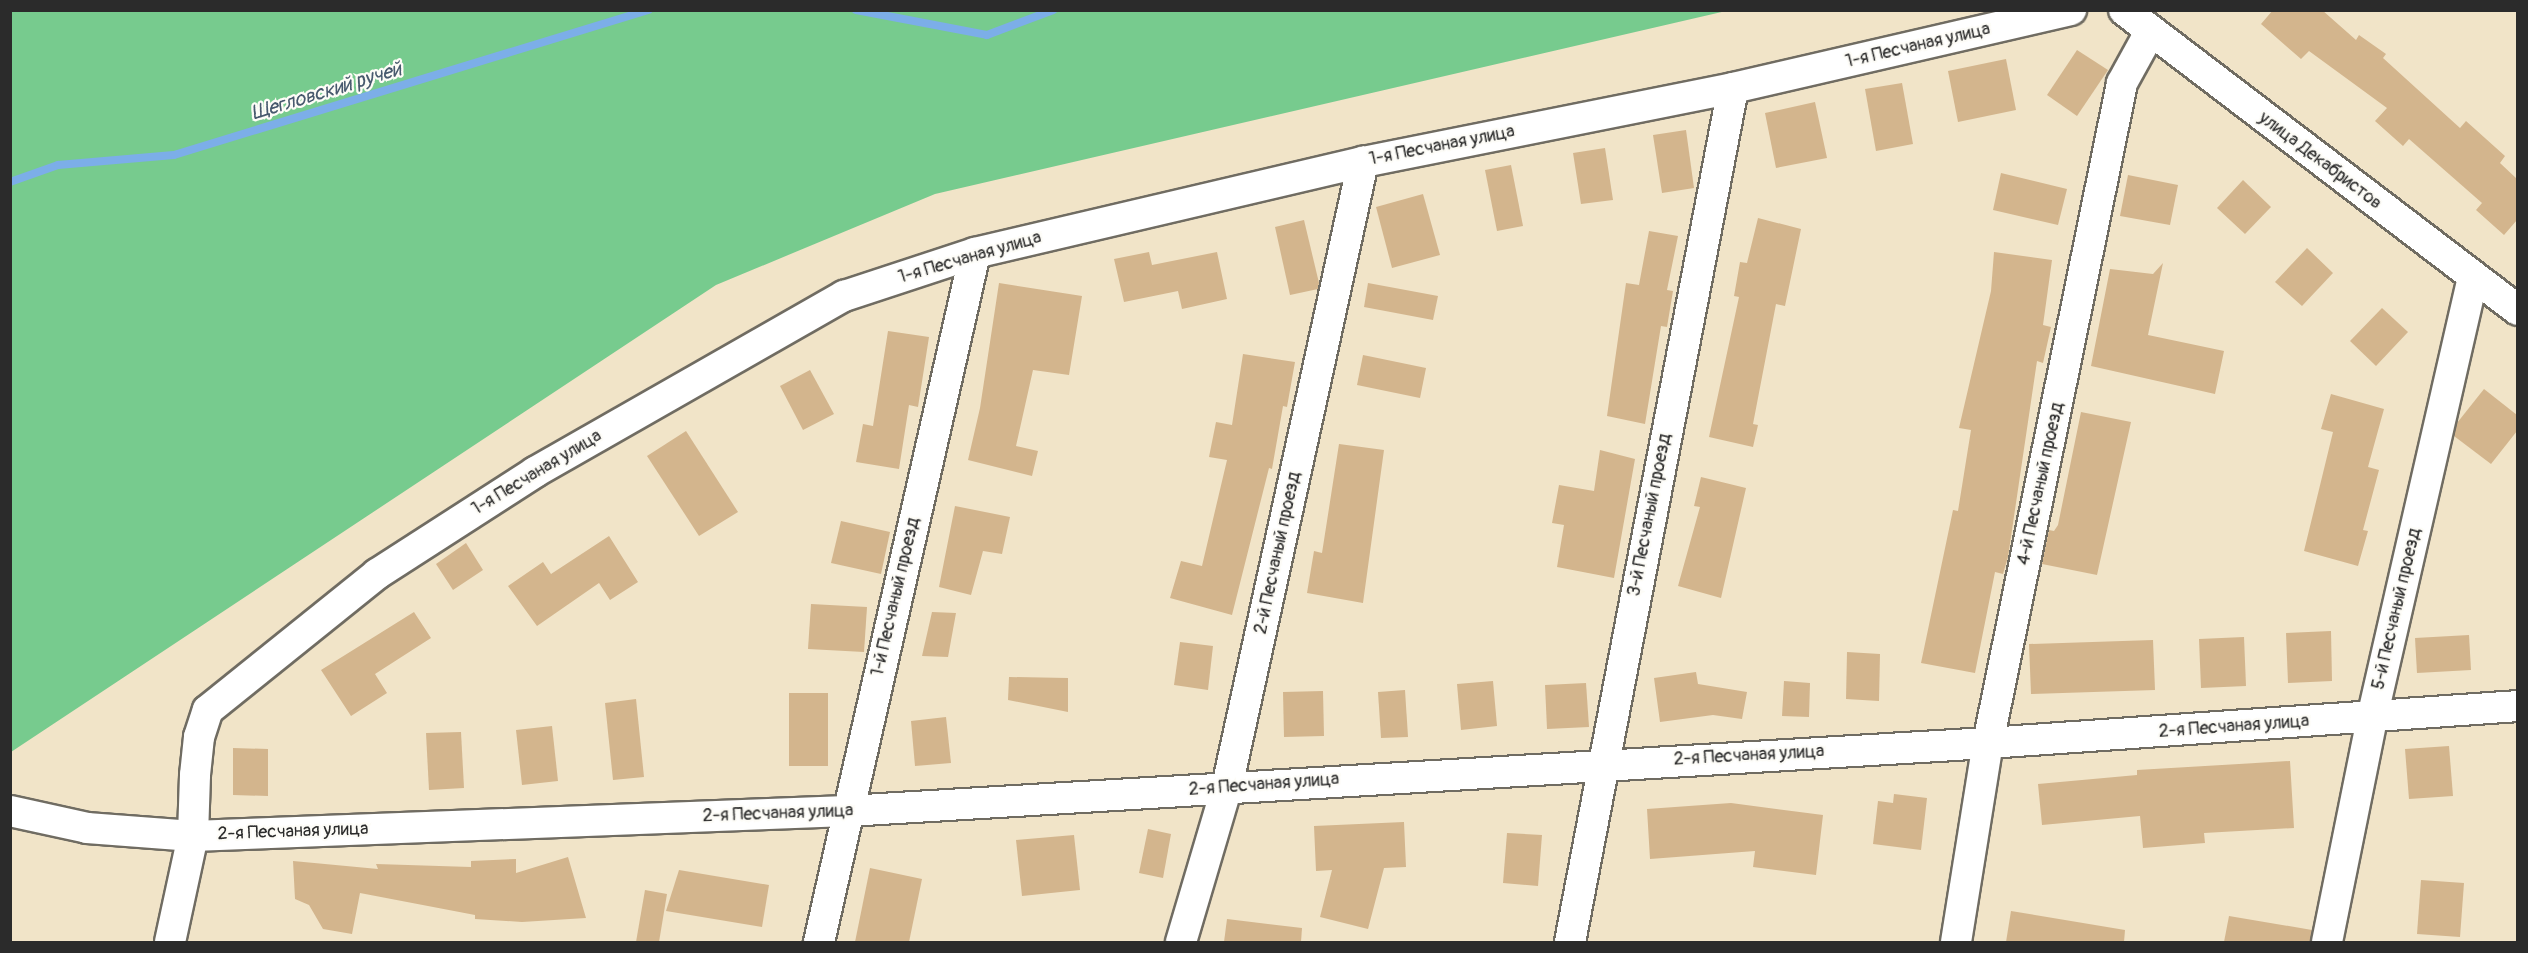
<!DOCTYPE html>
<html>
<head>
<meta charset="utf-8">
<style>
  body { margin:0 }
  #map { position:relative; width:2528px; height:953px; overflow:hidden; background:#f1e4c8; font-family:Pangolin,sans-serif }
  div>[style] { position:absolute }
  [style*='--x'] { left:calc(var(--x)*1px); top:calc(var(--y)*1px); width:calc(var(--w)*1px); rotate:calc(var(--a)*1deg) }
  .green>* { inset:0; background:#77cb8e }
  .stream>* { height:8px; margin:-4px; padding:0 4px; transform-origin:4px; border-radius:4px; background:#7caee8 }
  .building>* { inset:0; background:#d3b58d }
  .roads { filter:drop-shadow(2px 0 #706c62) drop-shadow(-2px 0 #706c62) drop-shadow(0 2px #706c62) drop-shadow(0 -2px #706c62) }
  .minor>* { height:30px; margin:-15px; padding:0 15px; transform-origin:15px; border-radius:15px; background:#fff }
  span { translate:-50% -50%; white-space:nowrap; text-align:center; line-height:1.15; -webkit-text-stroke:4.5px #fdfcf7; paint-order:stroke }
  .street-label { font-size:18px; color:#2b2b2b }
  .water-label { font-size:20px; color:#47596d; font-style:italic }
  .frame { position:absolute; inset:0; border:12px solid #2b2b2b; pointer-events:none }
</style>
</head>
<body>
<div id="map">
  <div class="green">
    <i style="clip-path:polygon(11px 10px,1726px 10px,1726px 11px,935px 194px,716px 285px,11px 752px)"></i>
  </div>
  <div class="stream">
    <i style="--x:856;--y:10;--w:133;--a:10.8"></i>
    <i style="--x:987;--y:35;--w:71;--a:-20.7"></i>
    <i style="--x:10;--y:182;--w:51;--a:-19.5"></i>
    <i style="--x:58;--y:165;--w:116;--a:-4.9"></i>
    <i style="--x:174;--y:155;--w:496;--a:-17"></i>
  </div>
  <div class="building">
    <i style="clip-path:polygon(2273px 10px,2322px 10px,2356px 40px,2359px 35px,2386px 54px,2383px 58px,2460px 128px,2466px 121px,2505px 156px,2500px 163px,2517px 179px,2517px 220px,2504px 235px,2476px 210px,2482px 203px,2409px 139px,2403px 146px,2375px 121px,2387px 108px,2309px 51px,2301px 59px,2261px 24px)"></i>
    <i style="clip-path:polygon(2077px 50px,2108px 70px,2077px 116px,2047px 95px)"></i>
    <i style="clip-path:polygon(2006px 59px,2016px 110px,1958px 122px,1948px 71px)"></i>
    <i style="clip-path:polygon(1902px 83px,1913px 144px,1876px 151px,1865px 89px)"></i>
    <i style="clip-path:polygon(1815px 102px,1827px 158px,1776px 168px,1765px 113px)"></i>
    <i style="clip-path:polygon(1686px 130px,1694px 188px,1662px 193px,1653px 135px)"></i>
    <i style="clip-path:polygon(1605px 148px,1613px 200px,1581px 204px,1573px 153px)"></i>
    <i style="clip-path:polygon(1511px 165px,1523px 226px,1497px 231px,1485px 170px)"></i>
    <i style="clip-path:polygon(2001px 173px,2067px 189px,2058px 225px,1993px 210px)"></i>
    <i style="clip-path:polygon(2128px 175px,2178px 185px,2170px 225px,2120px 216px)"></i>
    <i style="clip-path:polygon(2243px 180px,2271px 207px,2245px 234px,2217px 208px)"></i>
    <i style="clip-path:polygon(1423px 194px,1440px 255px,1392px 268px,1376px 207px)"></i>
    <i style="clip-path:polygon(1758px 218px,1801px 229px,1785px 306px,1776px 304px,1753px 424px,1758px 425px,1753px 447px,1709px 437px,1739px 297px,1734px 296px,1740px 262px,1747px 263px)"></i>
    <i style="clip-path:polygon(1304px 220px,1319px 283px,1318px 289px,1290px 295px,1275px 227px)"></i>
    <i style="clip-path:polygon(1649px 231px,1678px 236px,1667px 290px,1673px 291px,1667px 327px,1661px 326px,1645px 424px,1607px 416px,1626px 283px,1639px 285px)"></i>
    <i style="clip-path:polygon(2307px 248px,2333px 273px,2302px 306px,2275px 282px)"></i>
    <i style="clip-path:polygon(1149px 252px,1152px 265px,1217px 252px,1227px 299px,1182px 309px,1178px 291px,1124px 302px,1114px 259px)"></i>
    <i style="clip-path:polygon(1994px 252px,2052px 260px,2043px 325px,2051px 327px,2043px 363px,2037px 361px,2008px 557px,2003px 574px,1995px 572px,1975px 673px,1921px 663px,1953px 510px,1958px 511px,1971px 430px,1959px 428px,1991px 291px)"></i>
    <i style="clip-path:polygon(2163px 263px,2148px 335px,2224px 351px,2215px 394px,2091px 366px,2110px 269px,2153px 274px)"></i>
    <i style="clip-path:polygon(999px 283px,1082px 296px,1069px 375px,1033px 370px,1016px 446px,1038px 451px,1032px 476px,968px 460px,980px 408px)"></i>
    <i style="clip-path:polygon(1368px 283px,1438px 296px,1433px 320px,1364px 307px)"></i>
    <i style="clip-path:polygon(2382px 308px,2408px 332px,2376px 366px,2350px 341px)"></i>
    <i style="clip-path:polygon(888px 331px,929px 337px,918px 407px,909px 405px,899px 469px,856px 462px,863px 424px,873px 426px)"></i>
    <i style="clip-path:polygon(1243px 354px,1295px 362px,1287px 407px,1283px 406px,1272px 469px,1269px 468px,1232px 615px,1170px 598px,1181px 561px,1202px 566px,1227px 460px,1209px 457px,1216px 422px,1232px 425px)"></i>
    <i style="clip-path:polygon(1363px 355px,1426px 368px,1420px 398px,1357px 385px)"></i>
    <i style="clip-path:polygon(810px 370px,834px 414px,803px 430px,780px 386px)"></i>
    <i style="clip-path:polygon(2484px 389px,2517px 415px,2517px 431px,2491px 464px,2454px 436px,2457px 423px)"></i>
    <i style="clip-path:polygon(2331px 394px,2384px 409px,2368px 467px,2379px 470px,2363px 530px,2368px 531px,2358px 566px,2304px 551px,2333px 432px,2321px 429px)"></i>
    <i style="clip-path:polygon(2081px 412px,2131px 422px,2097px 575px,2042px 564px,2049px 530px,2054px 531px,2058px 525px)"></i>
    <i style="clip-path:polygon(686px 431px,738px 512px,699px 536px,647px 456px)"></i>
    <i style="clip-path:polygon(1339px 444px,1384px 450px,1363px 603px,1307px 593px,1314px 551px,1322px 553px)"></i>
    <i style="clip-path:polygon(1600px 450px,1635px 459px,1614px 578px,1557px 567px,1564px 525px,1552px 523px,1559px 485px,1594px 491px)"></i>
    <i style="clip-path:polygon(1701px 477px,1746px 488px,1721px 598px,1678px 586px,1700px 507px,1694px 506px)"></i>
    <i style="clip-path:polygon(955px 506px,1010px 517px,1002px 554px,983px 551px,971px 595px,939px 587px)"></i>
    <i style="clip-path:polygon(841px 521px,890px 532px,881px 574px,831px 563px)"></i>
    <i style="clip-path:polygon(609px 536px,638px 582px,610px 600px,599px 583px,537px 626px,508px 586px,543px 562px,551px 574px)"></i>
    <i style="clip-path:polygon(466px 543px,483px 570px,453px 590px,436px 564px)"></i>
    <i style="clip-path:polygon(811px 604px,867px 607px,864px 652px,808px 649px)"></i>
    <i style="clip-path:polygon(414px 612px,431px 638px,375px 674px,387px 693px,351px 716px,321px 670px)"></i>
    <i style="clip-path:polygon(932px 612px,956px 613px,948px 657px,922px 656px)"></i>
    <i style="clip-path:polygon(2331px 631px,2332px 681px,2288px 683px,2286px 633px)"></i>
    <i style="clip-path:polygon(2469px 635px,2471px 670px,2417px 673px,2415px 638px)"></i>
    <i style="clip-path:polygon(2244px 637px,2246px 686px,2201px 688px,2199px 639px)"></i>
    <i style="clip-path:polygon(2153px 640px,2155px 690px,2031px 694px,2029px 644px)"></i>
    <i style="clip-path:polygon(1180px 642px,1213px 646px,1208px 690px,1174px 685px)"></i>
    <i style="clip-path:polygon(1847px 652px,1880px 654px,1879px 701px,1846px 699px)"></i>
    <i style="clip-path:polygon(1696px 672px,1698px 684px,1747px 692px,1742px 719px,1713px 715px,1660px 722px,1654px 678px)"></i>
    <i style="clip-path:polygon(1009px 677px,1068px 678px,1068px 712px,1008px 700px)"></i>
    <i style="clip-path:polygon(1493px 681px,1497px 726px,1461px 730px,1457px 684px)"></i>
    <i style="clip-path:polygon(1784px 681px,1810px 683px,1809px 717px,1782px 716px)"></i>
    <i style="clip-path:polygon(1586px 683px,1589px 727px,1547px 729px,1545px 685px)"></i>
    <i style="clip-path:polygon(1405px 690px,1408px 737px,1381px 738px,1378px 692px)"></i>
    <i style="clip-path:polygon(1323px 691px,1324px 736px,1284px 737px,1283px 692px)"></i>
    <i style="clip-path:polygon(789px 693px,828px 693px,828px 766px,789px 766px)"></i>
    <i style="clip-path:polygon(636px 699px,644px 777px,613px 780px,605px 703px)"></i>
    <i style="clip-path:polygon(946px 717px,951px 763px,915px 766px,911px 721px)"></i>
    <i style="clip-path:polygon(552px 726px,558px 781px,522px 785px,516px 730px)"></i>
    <i style="clip-path:polygon(461px 732px,464px 788px,429px 790px,426px 733px)"></i>
    <i style="clip-path:polygon(2449px 746px,2453px 796px,2409px 799px,2405px 749px)"></i>
    <i style="clip-path:polygon(233px 748px,268px 749px,268px 796px,233px 795px)"></i>
    <i style="clip-path:polygon(2290px 761px,2294px 828px,2204px 833px,2205px 843px,2143px 848px,2140px 816px,2042px 825px,2038px 784px,2137px 775px,2137px 770px)"></i>
    <i style="clip-path:polygon(1894px 794px,1927px 798px,1921px 850px,1873px 844px,1878px 801px,1893px 803px)"></i>
    <i style="clip-path:polygon(1731px 803px,1823px 815px,1816px 875px,1753px 867px,1755px 851px,1650px 859px,1647px 809px)"></i>
    <i style="clip-path:polygon(1404px 822px,1406px 867px,1384px 868px,1368px 929px,1320px 917px,1332px 870px,1316px 871px,1314px 826px)"></i>
    <i style="clip-path:polygon(1148px 829px,1171px 834px,1163px 878px,1139px 873px)"></i>
    <i style="clip-path:polygon(1507px 833px,1542px 835px,1538px 886px,1503px 883px)"></i>
    <i style="clip-path:polygon(1074px 835px,1080px 890px,1022px 896px,1016px 840px)"></i>
    <i style="clip-path:polygon(568px 857px,586px 918px,522px 922px,475px 919px,475px 915px,360px 893px,352px 934px,323px 929px,309px 905px,295px 899px,293px 861px,378px 869px,376px 864px,471px 867px,471px 861px,516px 859px,516px 873px)"></i>
    <i style="clip-path:polygon(870px 868px,922px 879px,909px 942px,855px 942px)"></i>
    <i style="clip-path:polygon(679px 870px,769px 885px,762px 927px,666px 911px)"></i>
    <i style="clip-path:polygon(2421px 880px,2464px 883px,2460px 937px,2417px 934px)"></i>
    <i style="clip-path:polygon(645px 890px,667px 894px,659px 942px,636px 942px)"></i>
    <i style="clip-path:polygon(2011px 911px,2125px 930px,2124px 942px,2006px 942px)"></i>
    <i style="clip-path:polygon(2229px 916px,2312px 930px,2310px 942px,2224px 942px)"></i>
    <i style="clip-path:polygon(1227px 919px,1302px 928px,1301px 942px,1224px 942px)"></i>
  </div>
  <div class="roads">
    <div class="minor">
      <i style="--x:2124;--y:10;--w:495;--a:37.3"></i>
      <i style="--x:10;--y:811;--w:79;--a:12.4"></i>
      <i style="--x:87;--y:828;--w:106;--a:4.3"></i>
      <i style="--x:193;--y:836;--w:654;--a:-2.19"></i>
      <i style="--x:847;--y:811;--w:1143;--a:-3.41"></i>
      <i style="--x:1988;--y:743;--w:531;--a:-3.99"></i>
      <i style="--x:170;--y:942;--w:108;--a:-77.8"></i>
      <i style="--x:193;--y:836;--w:61;--a:-88.1"></i>
      <i style="--x:195;--y:775;--w:38;--a:-84"></i>
      <i style="--x:199;--y:737;--w:28;--a:-72"></i>
      <i style="--x:208;--y:710;--w:217;--a:-38.8"></i>
      <i style="--x:377;--y:574;--w:188;--a:-32.8"></i>
      <i style="--x:535;--y:472;--w:356;--a:-29.7"></i>
      <i style="--x:844;--y:296;--w:138;--a:-18.2"></i>
      <i style="--x:975;--y:253;--w:399;--a:-13.2"></i>
      <i style="--x:1363;--y:162;--w:377;--a:-11.3"></i>
      <i style="--x:1733;--y:88;--w:347;--a:-13"></i>
      <i style="--x:819;--y:942;--w:706;--a:-77.24"></i>
      <i style="--x:1181;--y:942;--w:162;--a:-73.5"></i>
      <i style="--x:1227;--y:787;--w:640;--a:-77.72"></i>
      <i style="--x:1570;--y:942;--w:869;--a:-79.19"></i>
      <i style="--x:1956;--y:942;--w:202;--a:-80.9"></i>
      <i style="--x:1988;--y:743;--w:673;--a:-78.52"></i>
      <i style="--x:2122;--y:83;--w:58;--a:-61.2"></i>
      <i style="--x:2327;--y:942;--w:228;--a:-78.6"></i>
      <i style="--x:2372;--y:718;--w:452;--a:-77.1"></i>
    </div>
  </div>
  <div class="street-label">
    <span style="left:1918px;top:46px;rotate:-13deg">1-я Песчаная улица</span>
    <span style="left:1442px;top:146px;rotate:-11deg">1-я Песчаная улица</span>
    <span style="left:2320px;top:161px;rotate:37deg">улица Декабристов</span>
    <span style="left:970px;top:258px;rotate:-16deg">1-я Песчаная улица</span>
    <span style="left:537px;top:473px;rotate:-31deg">1-я Песчаная улица</span>
    <span style="left:2041px;top:484px;rotate:-78deg">4-й Песчаный проезд</span>
    <span style="left:1650px;top:515px;rotate:-79deg">3-й Песчаный проезд</span>
    <span style="left:1278px;top:553px;rotate:-78deg">2-й Песчаный проезд</span>
    <span style="left:896px;top:597px;rotate:-77deg">1-й Песчаный проезд</span>
    <span style="left:2397px;top:609px;rotate:-77deg">5-й Песчаный проезд</span>
    <span style="left:2234px;top:727px;rotate:-4deg">2-я Песчаная улица</span>
    <span style="left:1749px;top:756px;rotate:-3deg">2-я Песчаная улица</span>
    <span style="left:1264px;top:785px;rotate:-4deg">2-я Песчаная улица</span>
    <span style="left:778px;top:814px;rotate:-2deg">2-я Песчаная улица</span>
    <span style="left:293px;top:832px;rotate:-2deg">2-я Песчаная улица</span>
  </div>
  <div class="water-label">
    <span style="left:326px;top:91px;rotate:-17deg">Щегловский ручей</span>
  </div>
  <div class="frame"></div>
</div>
</body>
</html>
